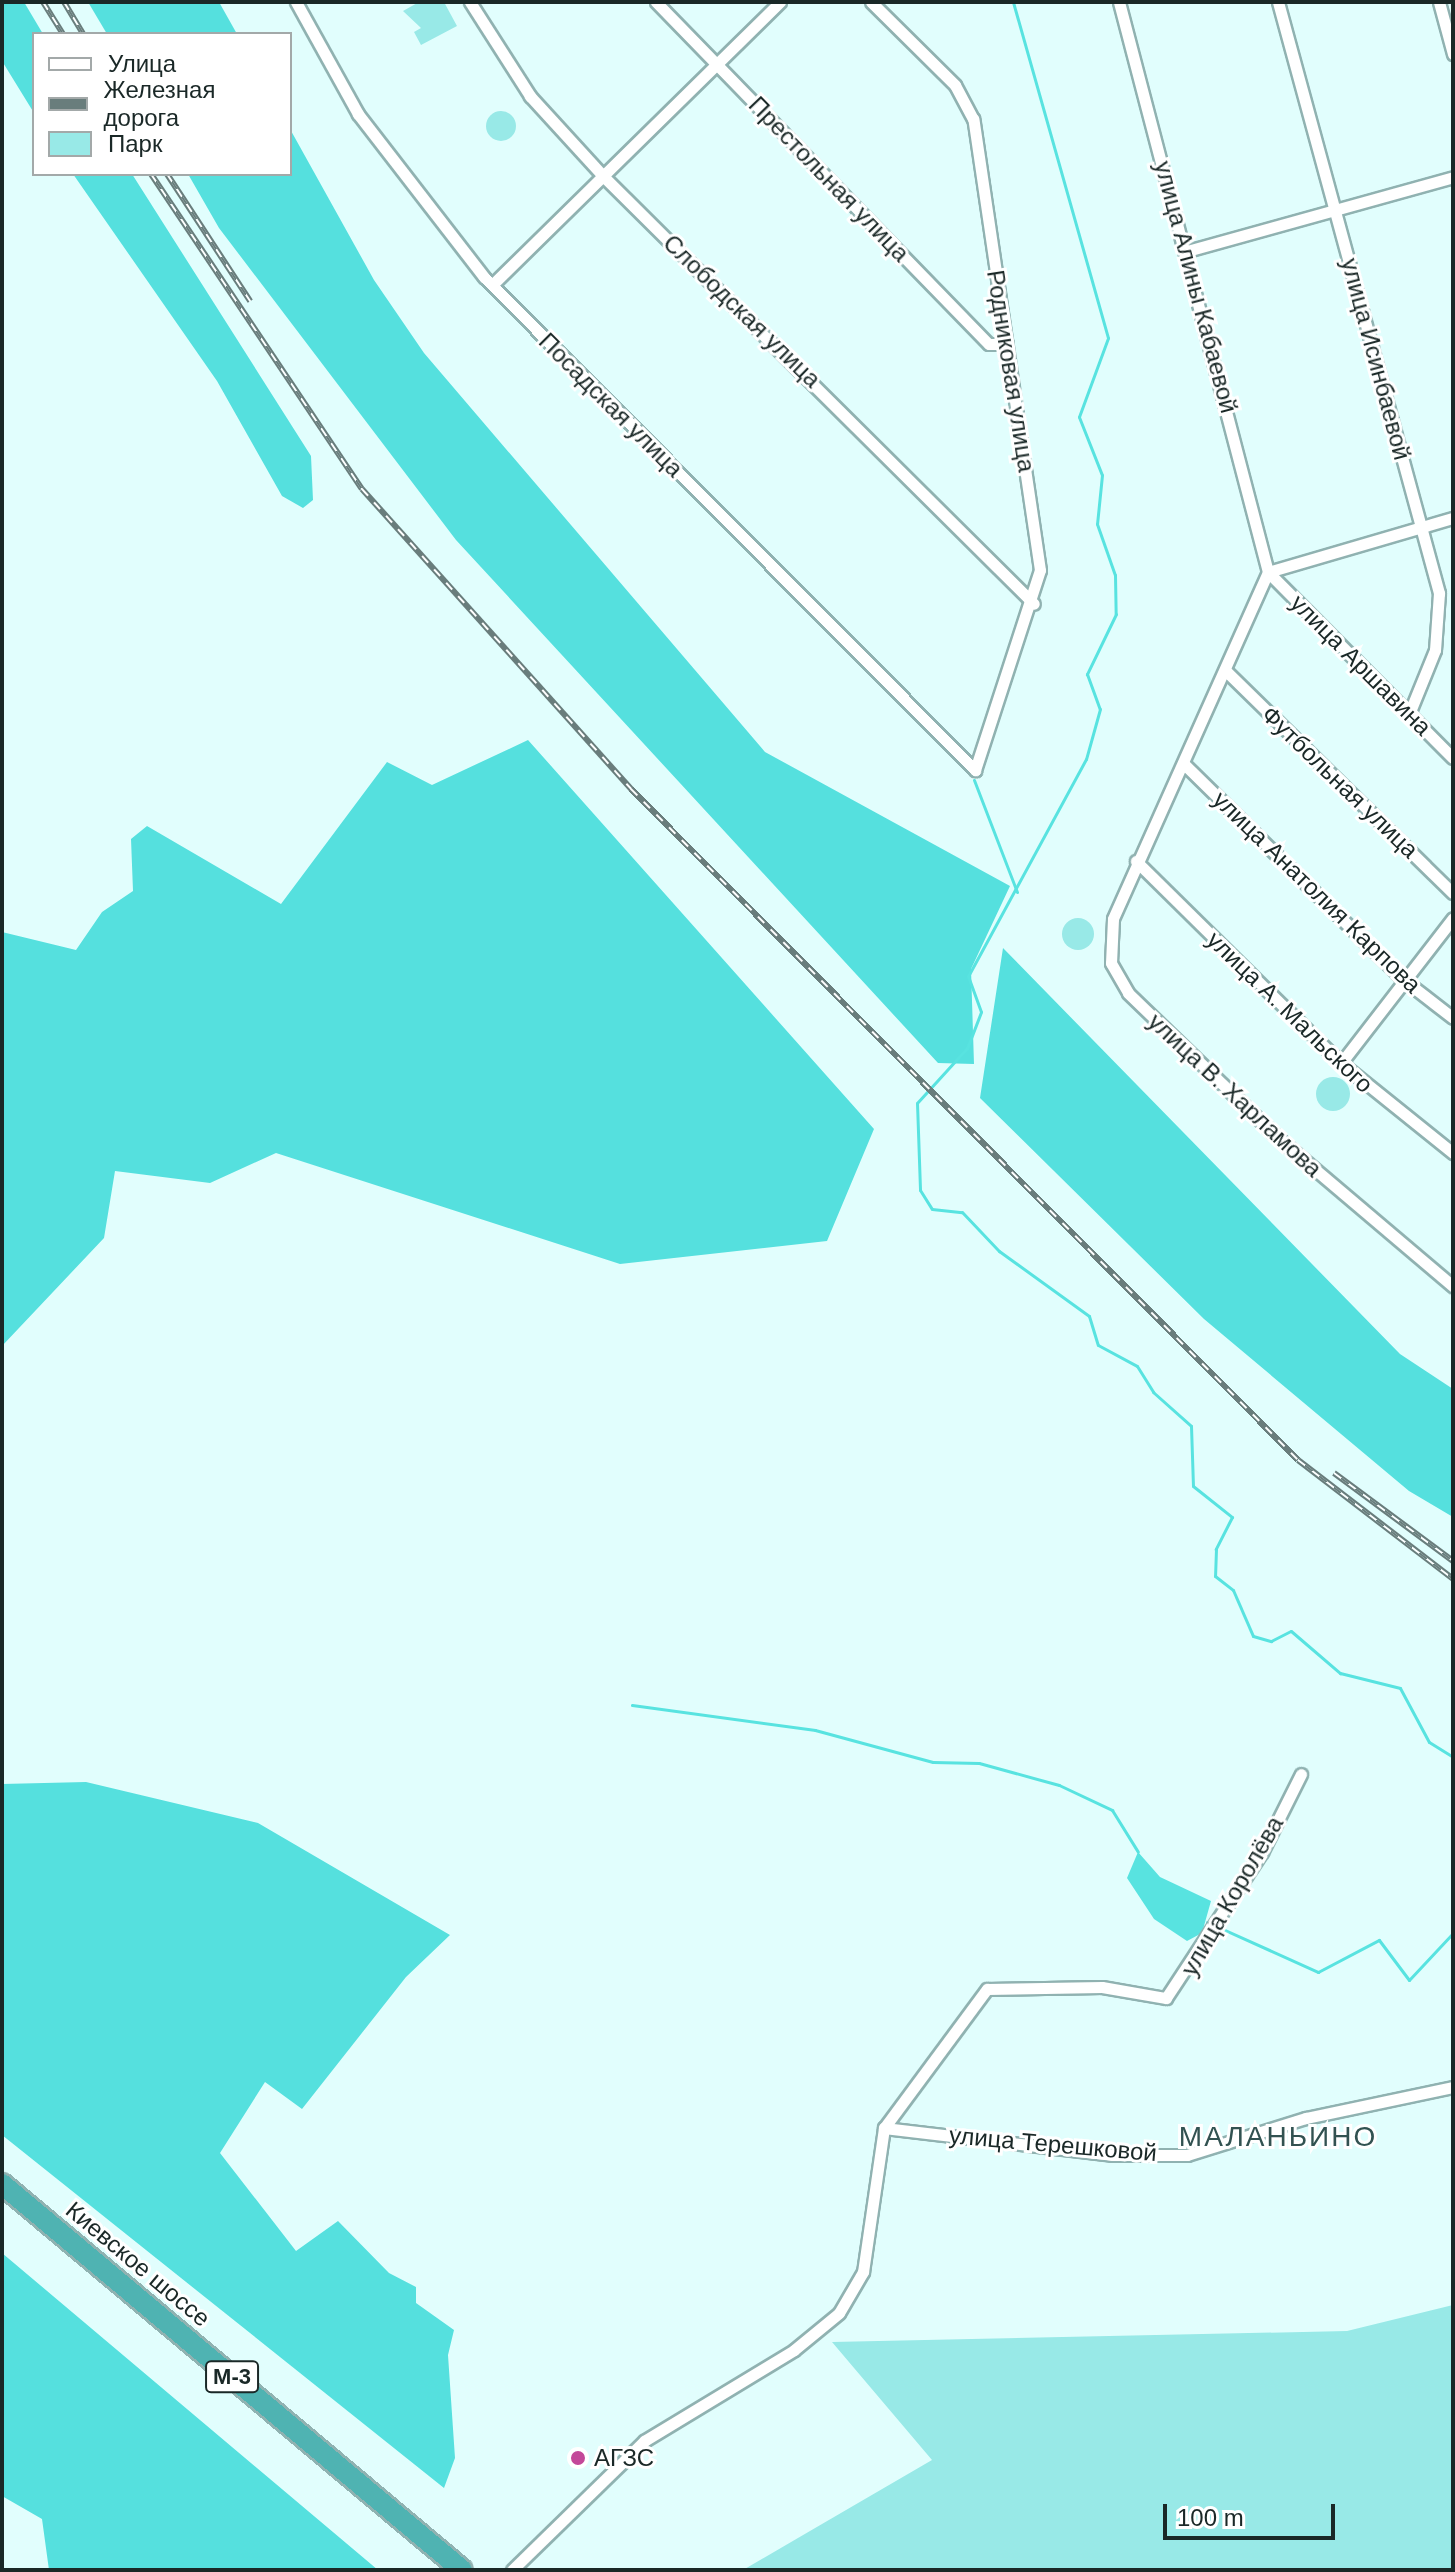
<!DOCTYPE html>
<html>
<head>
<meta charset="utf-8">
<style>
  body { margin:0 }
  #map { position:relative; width:1455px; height:2572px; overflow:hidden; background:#e1fefd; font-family:Helvetica,sans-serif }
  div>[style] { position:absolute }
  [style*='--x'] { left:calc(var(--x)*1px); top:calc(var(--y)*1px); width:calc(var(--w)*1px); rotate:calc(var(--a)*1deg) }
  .green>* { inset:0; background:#98e9e7 }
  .round { border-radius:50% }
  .forest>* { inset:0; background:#55e0de }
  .water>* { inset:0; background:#58e3e0 }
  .stream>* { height:3px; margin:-1.5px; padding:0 1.5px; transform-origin:1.5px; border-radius:1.5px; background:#58e3e0 }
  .roads { filter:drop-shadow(2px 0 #90b2b1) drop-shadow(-2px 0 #90b2b1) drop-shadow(0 2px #90b2b1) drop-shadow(0 -2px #90b2b1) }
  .street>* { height:11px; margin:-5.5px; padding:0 5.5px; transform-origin:5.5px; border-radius:5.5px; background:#fff }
  .highway>* { height:20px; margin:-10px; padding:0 10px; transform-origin:10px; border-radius:10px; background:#4fb3b2 }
  .rail>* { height:6px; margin-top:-3px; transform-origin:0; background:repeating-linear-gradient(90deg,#fff 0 9px,#697d7c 0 18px); box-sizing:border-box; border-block:2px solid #697d7c }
  .dots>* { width:22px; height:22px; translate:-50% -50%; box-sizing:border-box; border:4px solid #fff; border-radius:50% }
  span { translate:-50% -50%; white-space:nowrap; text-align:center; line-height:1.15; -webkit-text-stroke:6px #fff; paint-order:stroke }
  .shield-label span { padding:2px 6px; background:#fff; border:2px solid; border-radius:6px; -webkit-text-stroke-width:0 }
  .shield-label { font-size:22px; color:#1a2827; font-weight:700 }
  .street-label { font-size:24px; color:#1a2827 }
  .poi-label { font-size:24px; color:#1a2827 }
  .left { translate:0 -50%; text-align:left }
  .quarter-label { font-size:28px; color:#325251; letter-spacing:2px }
  .frame { position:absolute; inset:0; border:4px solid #1a2827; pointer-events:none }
  .legend { position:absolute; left:32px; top:32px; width:260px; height:144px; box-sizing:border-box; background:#fff; border:2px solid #a3a9a9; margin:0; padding:10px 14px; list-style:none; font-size:24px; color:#1a2827 }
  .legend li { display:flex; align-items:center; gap:16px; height:40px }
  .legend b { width:40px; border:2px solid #a3a9a9 }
  .scale { position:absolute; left:1163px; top:2504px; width:172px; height:36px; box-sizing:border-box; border:4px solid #1a2827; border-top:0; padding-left:10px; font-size:24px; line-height:28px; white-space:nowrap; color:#1a2827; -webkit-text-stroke:6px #fff; paint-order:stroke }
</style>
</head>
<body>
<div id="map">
  <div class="green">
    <i style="clip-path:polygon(419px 2px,444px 2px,457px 26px,421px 45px,414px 32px,421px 28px,403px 11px)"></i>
    <i class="round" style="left:486px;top:111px;width:30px;height:30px"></i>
    <i class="round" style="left:1062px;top:918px;width:32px;height:32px"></i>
    <i class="round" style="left:1316px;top:1077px;width:34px;height:34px"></i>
    <i style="clip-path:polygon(1453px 2305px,1453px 2570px,743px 2570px,932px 2460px,832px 2342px,1347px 2331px)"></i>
  </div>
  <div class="forest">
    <i style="clip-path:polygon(2px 2px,24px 2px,43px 34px,34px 34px,34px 113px,2px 61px)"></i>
    <i style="clip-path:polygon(88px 2px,219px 2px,237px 34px,107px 34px)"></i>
    <i style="clip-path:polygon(290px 129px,374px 280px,424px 353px,765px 752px,1010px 886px,971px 969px,974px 1064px,938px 1063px,456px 540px,219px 228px,188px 174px,290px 174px)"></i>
    <i style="clip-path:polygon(73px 174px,132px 174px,311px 456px,313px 500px,303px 508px,282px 496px,217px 381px)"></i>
    <i style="clip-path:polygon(528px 740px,874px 1129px,827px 1241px,620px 1264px,276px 1153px,210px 1183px,115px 1171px,104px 1238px,2px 1346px,2px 932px,76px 950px,102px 912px,133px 891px,131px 839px,147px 826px,281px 904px,387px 762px,432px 785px)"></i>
    <i style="clip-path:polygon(1003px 948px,1400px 1354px,1453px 1389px,1453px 1517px,1409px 1491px,1204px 1319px,980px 1098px)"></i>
    <i style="clip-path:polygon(86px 1782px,258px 1823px,450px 1935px,406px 1977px,302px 2109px,265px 2082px,220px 2153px,296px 2251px,338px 2221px,389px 2273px,416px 2287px,416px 2303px,454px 2330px,448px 2355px,455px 2458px,444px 2488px,2px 2135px,2px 1784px)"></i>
    <i style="clip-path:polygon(2px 2253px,378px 2570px,49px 2570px,42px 2519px,2px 2496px)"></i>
  </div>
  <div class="water">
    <i style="clip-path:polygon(1138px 1852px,1160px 1877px,1211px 1901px,1202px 1933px,1187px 1941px,1154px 1919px,1127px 1878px)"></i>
  </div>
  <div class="stream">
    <i style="--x:1013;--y:2;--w:349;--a:74.2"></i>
    <i style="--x:1108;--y:338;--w:84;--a:110.2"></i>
    <i style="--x:1079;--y:417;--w:62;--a:68.4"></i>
    <i style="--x:1102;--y:475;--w:49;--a:95.8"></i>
    <i style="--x:1097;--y:524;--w:54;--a:70.6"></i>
    <i style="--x:1115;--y:575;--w:39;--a:89"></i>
    <i style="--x:1116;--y:614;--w:67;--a:115.8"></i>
    <i style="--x:1087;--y:674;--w:37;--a:70"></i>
    <i style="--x:1100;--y:709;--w:52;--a:105.6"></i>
    <i style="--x:1086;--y:759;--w:247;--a:118.5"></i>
    <i style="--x:968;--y:976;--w:38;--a:70"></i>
    <i style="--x:981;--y:1012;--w:39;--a:111"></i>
    <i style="--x:967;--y:1048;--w:74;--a:132.3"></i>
    <i style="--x:917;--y:1103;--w:87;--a:88"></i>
    <i style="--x:920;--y:1190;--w:22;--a:58"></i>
    <i style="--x:932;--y:1209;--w:30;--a:6"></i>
    <i style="--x:962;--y:1212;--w:54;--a:46.5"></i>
    <i style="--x:999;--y:1251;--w:111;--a:35.8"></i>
    <i style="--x:1089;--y:1316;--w:30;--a:73"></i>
    <i style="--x:1098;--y:1345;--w:44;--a:28.3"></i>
    <i style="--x:1137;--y:1366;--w:31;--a:58"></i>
    <i style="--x:1153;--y:1392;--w:51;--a:41.8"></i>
    <i style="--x:1191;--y:1426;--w:60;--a:88.1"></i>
    <i style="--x:1193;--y:1486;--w:50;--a:38.5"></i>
    <i style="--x:1232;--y:1517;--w:36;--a:117"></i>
    <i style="--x:1216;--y:1549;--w:27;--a:92"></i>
    <i style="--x:1215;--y:1576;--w:23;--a:38"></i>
    <i style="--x:1233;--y:1590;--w:50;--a:66.5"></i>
    <i style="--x:1253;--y:1636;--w:19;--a:16"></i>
    <i style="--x:1271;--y:1641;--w:22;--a:-27"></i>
    <i style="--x:1291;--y:1631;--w:65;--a:40.6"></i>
    <i style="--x:1340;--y:1673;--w:62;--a:14"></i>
    <i style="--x:1400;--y:1688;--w:61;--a:61.8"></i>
    <i style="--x:1429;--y:1742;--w:28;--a:32"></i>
    <i style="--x:974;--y:780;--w:120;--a:69"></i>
    <i style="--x:632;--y:1705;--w:185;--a:7.8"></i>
    <i style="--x:815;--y:1730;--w:122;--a:15.2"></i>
    <i style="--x:933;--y:1762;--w:46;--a:1.2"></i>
    <i style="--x:979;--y:1763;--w:83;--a:15.4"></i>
    <i style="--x:1059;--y:1785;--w:59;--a:25.3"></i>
    <i style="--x:1112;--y:1810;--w:49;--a:58.2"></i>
    <i style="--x:1207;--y:1922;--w:122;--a:24.2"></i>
    <i style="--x:1318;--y:1972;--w:69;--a:-27.7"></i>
    <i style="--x:1379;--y:1940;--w:50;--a:53.1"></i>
    <i style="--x:1409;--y:1980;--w:64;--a:-46.9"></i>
  </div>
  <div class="roads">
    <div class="street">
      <i style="--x:296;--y:2;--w:128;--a:61"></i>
      <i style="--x:358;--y:114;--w:206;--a:52.3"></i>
      <i style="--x:484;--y:277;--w:696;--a:45.12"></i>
      <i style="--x:975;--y:770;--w:210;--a:-72"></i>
      <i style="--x:1040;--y:570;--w:456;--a:-98.4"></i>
      <i style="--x:973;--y:119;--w:38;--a:-118"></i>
      <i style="--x:955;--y:85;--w:118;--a:-135.3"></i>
      <i style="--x:470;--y:2;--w:112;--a:57.4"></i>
      <i style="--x:530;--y:96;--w:108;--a:47.6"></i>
      <i style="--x:603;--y:176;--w:607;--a:44.8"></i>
      <i style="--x:656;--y:2;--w:477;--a:45.8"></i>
      <i style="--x:989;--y:344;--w:18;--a:0"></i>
      <i style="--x:1119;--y:2;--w:589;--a:75.35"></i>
      <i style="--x:1268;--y:572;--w:380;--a:114.1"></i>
      <i style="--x:1113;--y:919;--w:44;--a:92.6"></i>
      <i style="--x:1111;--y:963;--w:34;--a:60"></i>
      <i style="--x:1128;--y:993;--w:207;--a:44"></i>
      <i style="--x:1277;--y:1137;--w:231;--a:40.3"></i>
      <i style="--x:1278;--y:2;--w:613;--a:74.76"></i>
      <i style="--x:1439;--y:593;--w:57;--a:94"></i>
      <i style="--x:1435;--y:650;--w:69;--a:112.1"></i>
      <i style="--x:1439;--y:2;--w:54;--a:74.9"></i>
      <i style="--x:1187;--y:251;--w:276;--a:-15.5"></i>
      <i style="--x:494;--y:283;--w:401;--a:-44.5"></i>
      <i style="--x:1268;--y:572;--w:262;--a:45.2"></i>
      <i style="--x:1268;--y:572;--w:193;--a:-16.3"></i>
      <i style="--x:1227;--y:672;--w:316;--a:44.4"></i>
      <i style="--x:1183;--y:763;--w:310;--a:44.5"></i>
      <i style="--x:1404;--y:980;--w:62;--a:37.8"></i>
      <i style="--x:1136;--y:861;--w:288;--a:44.6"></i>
      <i style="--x:1341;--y:1063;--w:144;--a:38.8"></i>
      <i style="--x:1341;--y:1063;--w:183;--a:-52.3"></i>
      <i style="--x:884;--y:2128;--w:231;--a:6.7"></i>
      <i style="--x:1113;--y:2155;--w:74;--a:0"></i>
      <i style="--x:1187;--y:2155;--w:125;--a:-17.3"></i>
      <i style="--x:1306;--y:2118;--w:150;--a:-11.9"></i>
      <i style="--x:512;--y:2570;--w:185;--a:-44.3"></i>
      <i style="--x:644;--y:2441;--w:175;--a:-31.2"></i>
      <i style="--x:794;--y:2350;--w:58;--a:-39.4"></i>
      <i style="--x:839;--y:2313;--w:48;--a:-59.7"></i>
      <i style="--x:863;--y:2272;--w:146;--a:-81.7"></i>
      <i style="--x:884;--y:2128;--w:173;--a:-53.5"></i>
      <i style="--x:987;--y:1989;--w:115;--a:-1"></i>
      <i style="--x:1102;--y:1987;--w:65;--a:9.8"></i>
      <i style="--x:1166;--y:1998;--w:175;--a:-56.7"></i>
      <i style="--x:1262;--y:1852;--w:87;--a:-63.4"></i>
    </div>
    <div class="highway">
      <i style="--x:2;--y:2184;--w:600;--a:40"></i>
    </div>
  </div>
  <div class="rail">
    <i style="--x:43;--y:2;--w:38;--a:58"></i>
    <i style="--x:64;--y:2;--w:37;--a:59"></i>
    <i style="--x:151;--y:174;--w:379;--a:56.2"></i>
    <i style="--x:362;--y:489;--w:403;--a:48.1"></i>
    <i style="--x:631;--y:789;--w:946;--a:45.17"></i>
    <i style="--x:1298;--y:1460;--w:195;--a:37.5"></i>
    <i style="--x:167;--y:174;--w:152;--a:56.8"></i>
    <i style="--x:1334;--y:1473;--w:148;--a:36.5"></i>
  </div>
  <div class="dots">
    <i style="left:578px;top:2458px;background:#c34899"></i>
  </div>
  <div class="shield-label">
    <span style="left:232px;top:2377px">М-3</span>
  </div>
  <div class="street-label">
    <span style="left:829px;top:179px;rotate:46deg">Престольная улица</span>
    <span style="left:1196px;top:287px;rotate:75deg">улица Алины Кабаевой</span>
    <span style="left:742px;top:311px;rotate:44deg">Слободская улица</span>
    <span style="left:1376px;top:359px;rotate:75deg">улица Исинбаевой</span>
    <span style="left:1011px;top:371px;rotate:81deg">Родниковая улица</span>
    <span style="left:611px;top:405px;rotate:45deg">Посадская улица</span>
    <span style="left:1361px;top:665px;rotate:45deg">улица Аршавина</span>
    <span style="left:1340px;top:782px;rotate:44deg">Футбольная улица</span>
    <span style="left:1317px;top:892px;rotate:44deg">улица Анатолия Карпова</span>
    <span style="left:1290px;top:1012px;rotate:44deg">улица А. Мальского</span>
    <span style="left:1235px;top:1095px;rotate:43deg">улица В. Харламова</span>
    <span style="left:1232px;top:1896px;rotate:-60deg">улица Королёва</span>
    <span style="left:1053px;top:2144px;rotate:5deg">улица Терешковой</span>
    <span style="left:138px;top:2264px;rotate:40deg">Киевское шоссе</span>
  </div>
  <div class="poi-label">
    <span class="left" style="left:594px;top:2458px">АГЗС</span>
  </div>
  <div class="quarter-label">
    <span style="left:1278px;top:2137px">МАЛАНЬИНО</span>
  </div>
  <div class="frame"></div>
  <ul class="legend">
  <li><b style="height:10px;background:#fff"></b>Улица</li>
  <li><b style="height:10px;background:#697d7c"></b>Железная дорога</li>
  <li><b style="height:22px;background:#98e9e7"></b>Парк</li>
  </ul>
  <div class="scale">100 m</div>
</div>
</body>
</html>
